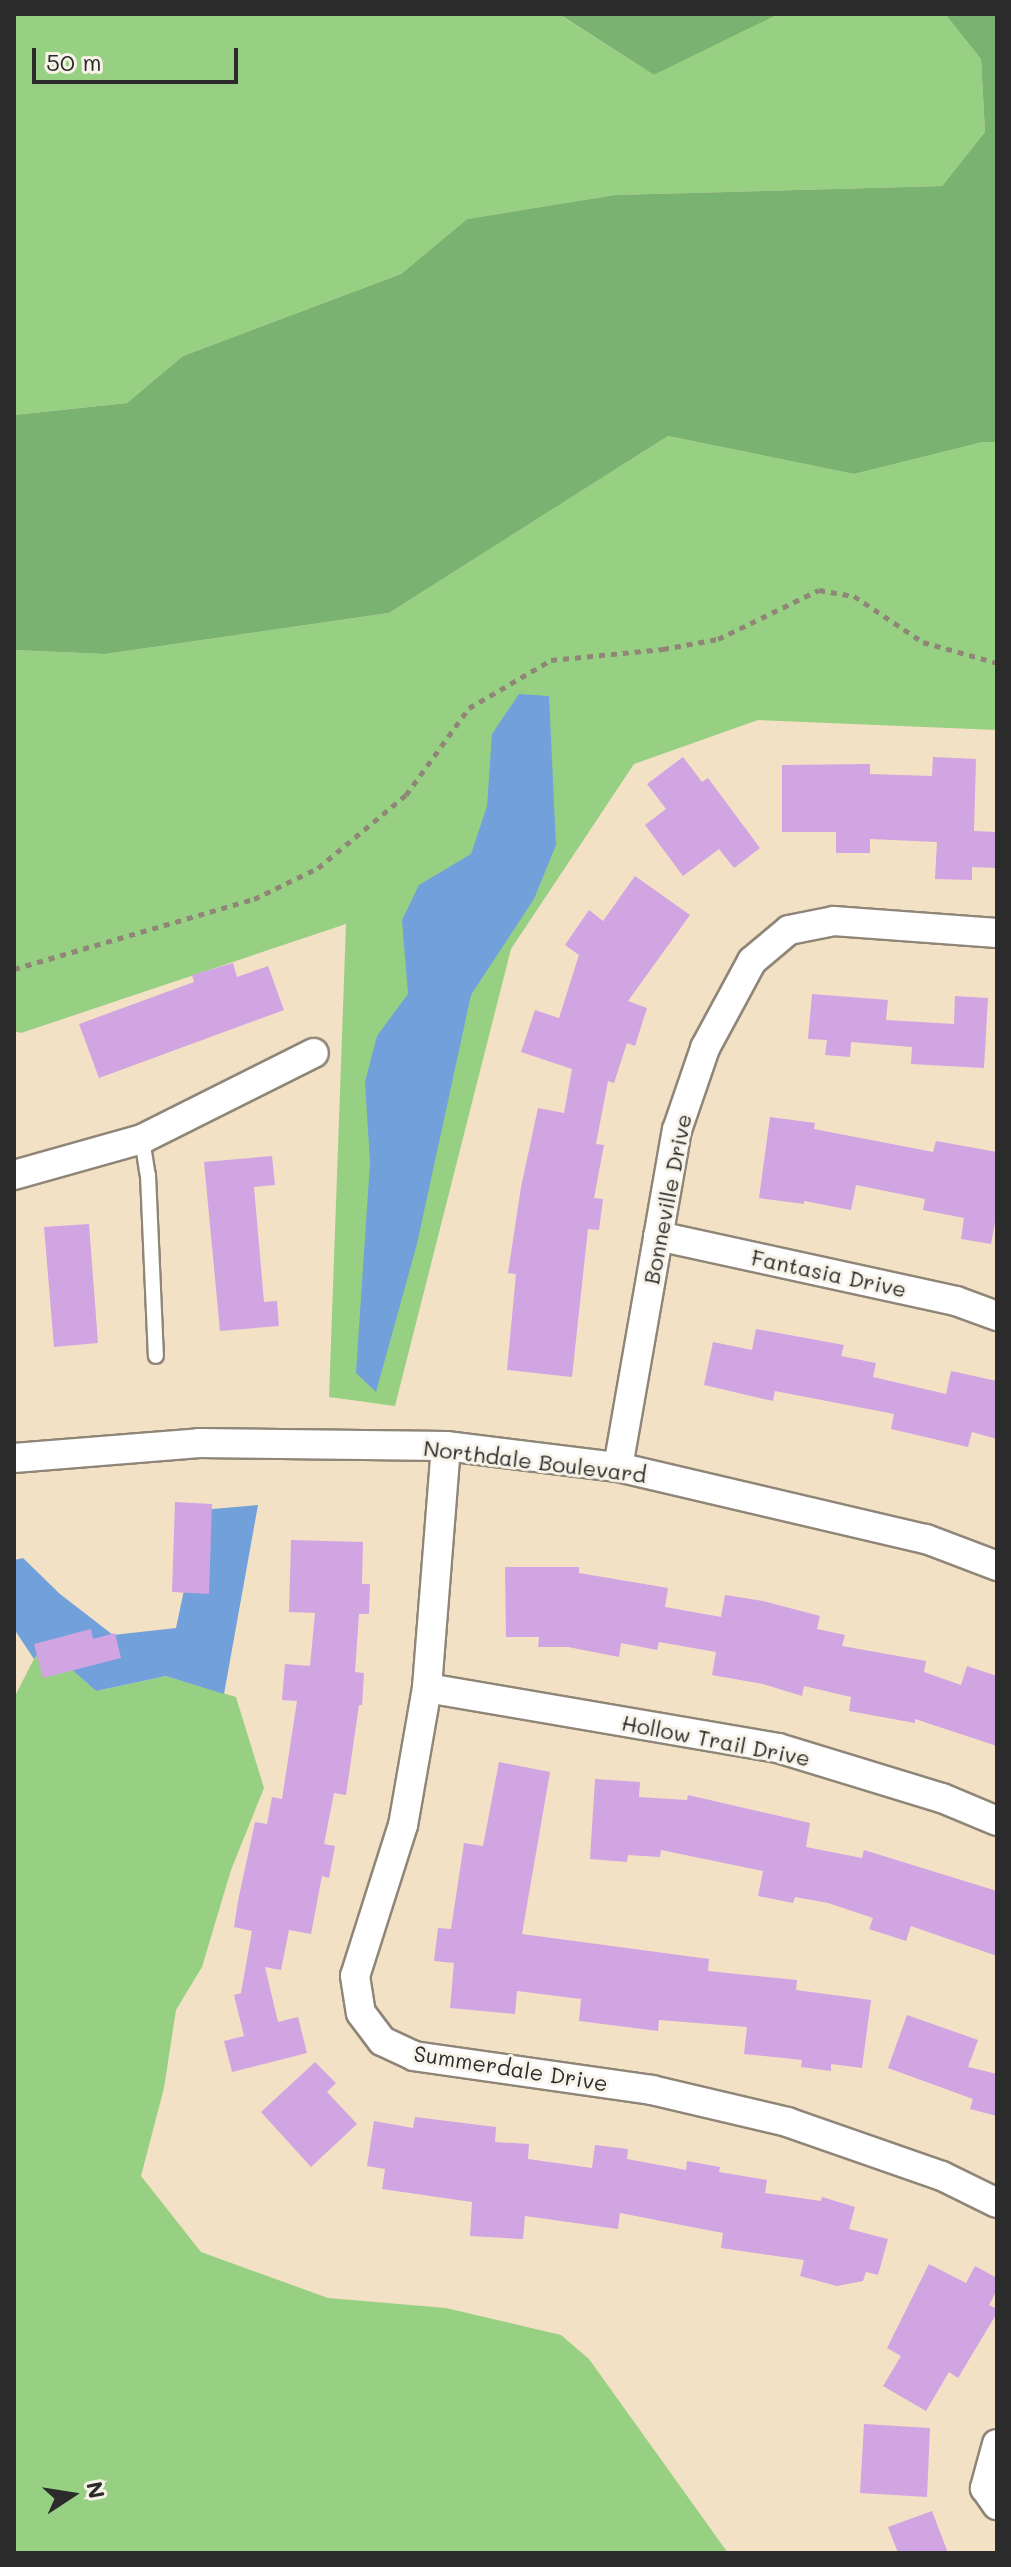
<!DOCTYPE html>
<html>
<head>
<meta charset="utf-8">
<style>
  body { margin:0 }
  #map { position:relative; width:1011px; height:2567px; overflow:hidden; background:#f3e1c6; font-family:Mali,sans-serif }
  div>[style] { position:absolute }
  [style*='--x'] { left:calc(var(--x)*1px); top:calc(var(--y)*1px); width:calc(var(--w)*1px); rotate:calc(var(--a)*1deg) }
  .green>* { inset:0; background:#98d083 }
  .forest>* { inset:0; background:#7ab271 }
  .water>* { inset:0; background:#71a0da }
  .building>* { inset:0; background:#d1a4e2 }
  .path>* { height:5px; margin-top:-2.5px; transform-origin:0; background:repeating-linear-gradient(90deg,#8f8678 0 6px,transparent 0 12px) }
  .roads { filter:drop-shadow(2px 0 #8f8678) drop-shadow(-2px 0 #8f8678) drop-shadow(0 2px #8f8678) drop-shadow(0 -2px #8f8678) }
  .lane>* { height:14px; margin:-7px; padding:0 7px; transform-origin:7px; border-radius:7px; background:#fff }
  .street>* { height:28px; margin:-14px; padding:0 14px; transform-origin:14px; border-radius:14px; background:#fff }
  span { translate:-50% -50%; white-space:nowrap; text-align:center; line-height:1.15; -webkit-text-stroke:6px #f7f3e8; paint-order:stroke }
  .street-label { font-size:22px; color:#2b2b2b }
  .frame { position:absolute; inset:0; border:16px solid #2b2b2b; pointer-events:none }
  .north { position:absolute; left:32px; top:2455px; width:80px; height:80px; -webkit-text-stroke:6px #f7f3e8; paint-order:stroke; rotate:78deg; font-size:22px; font-weight:700; line-height:32px; text-align:center; color:#2b2b2b }
  .north::after { content:''; display:block; margin:auto; width:28px; height:36px; background:#2b2b2b; clip-path:polygon(50% 0,100% 100%,50% 72%,0 100%) }
  .scale { position:absolute; left:32px; top:48px; width:206px; height:36px; box-sizing:border-box; border:4px solid #2b2b2b; border-top:0; padding-left:10px; font-size:24px; line-height:28px; white-space:nowrap; color:#2b2b2b; -webkit-text-stroke:6px #f7f3e8; paint-order:stroke }
</style>
</head>
<body>
<div id="map">
  <div class="green">
    <i style="clip-path:polygon(14px 14px,565px 14px,563px 17px,654px 75px,779px 14px,945px 14px,981px 59px,985px 132px,942px 186px,615px 195px,467px 219px,401px 274px,183px 356px,127px 403px,14px 415px)"></i>
    <i style="clip-path:polygon(668px 436px,854px 474px,983px 442px,997px 442px,997px 730px,758px 720px,634px 764px,511px 949px,395px 1406px,329px 1397px,346px 924px,21px 1033px,14px 1031px,14px 650px,105px 654px,389px 613px)"></i>
    <i style="clip-path:polygon(42px 1643px,96px 1691px,166px 1676px,236px 1697px,264px 1788px,231px 1870px,202px 1967px,176px 2010px,164px 2088px,141px 2176px,201px 2252px,328px 2298px,446px 2308px,561px 2335px,589px 2359px,728px 2553px,14px 2553px,14px 1698px)"></i>
  </div>
  <div class="forest">
    <i style="clip-path:polygon(566px 14px,779px 14px,654px 75px,562px 16px)"></i>
    <i style="clip-path:polygon(945px 14px,997px 14px,997px 442px,983px 442px,854px 474px,668px 436px,389px 613px,105px 654px,14px 650px,14px 415px,127px 403px,183px 356px,401px 274px,467px 219px,615px 195px,942px 186px,985px 132px,981px 59px)"></i>
  </div>
  <div class="water">
    <i style="clip-path:polygon(519px 694px,549px 696px,556px 845px,534px 899px,471px 995px,417px 1244px,376px 1392px,356px 1373px,370px 1163px,365px 1082px,377px 1036px,408px 994px,402px 920px,419px 885px,471px 854px,487px 806px,492px 734px)"></i>
    <i style="clip-path:polygon(258px 1505px,224px 1694px,166px 1676px,96px 1691px,43px 1644px,34px 1659px,14px 1629px,14px 1560px,23px 1558px,60px 1594px,113px 1635px,176px 1628px,201px 1510px)"></i>
  </div>
  <div class="building">
    <i style="clip-path:polygon(683px 757px,702px 782px,708px 778px,760px 848px,734px 868px,719px 849px,683px 876px,645px 825px,666px 809px,647px 784px)"></i>
    <i style="clip-path:polygon(933px 757px,976px 759px,974px 831px,997px 832px,997px 868px,972px 867px,972px 880px,935px 879px,937px 842px,870px 839px,870px 853px,836px 853px,836px 832px,782px 832px,782px 765px,870px 764px,870px 774px,932px 776px)"></i>
    <i style="clip-path:polygon(635px 876px,690px 915px,628px 1001px,647px 1008px,635px 1046px,627px 1043px,614px 1083px,608px 1081px,596px 1144px,604px 1145px,594px 1198px,603px 1199px,599px 1230px,588px 1229px,572px 1377px,507px 1370px,516px 1274px,508px 1273px,521px 1187px,538px 1108px,564px 1113px,572px 1069px,521px 1052px,535px 1010px,559px 1018px,579px 955px,565px 945px,589px 910px,603px 921px)"></i>
    <i style="clip-path:polygon(233px 963px,237px 977px,268px 966px,284px 1010px,99px 1078px,79px 1024px,194px 982px,192px 975px)"></i>
    <i style="clip-path:polygon(812px 994px,888px 1000px,886px 1020px,954px 1024px,955px 996px,988px 998px,984px 1068px,911px 1064px,912px 1047px,851px 1042px,850px 1057px,825px 1055px,827px 1040px,808px 1039px)"></i>
    <i style="clip-path:polygon(770px 1117px,815px 1123px,814px 1129px,933px 1152px,936px 1141px,997px 1152px,997px 1212px,991px 1244px,961px 1239px,964px 1218px,923px 1210px,925px 1199px,856px 1185px,851px 1210px,804px 1201px,804px 1204px,759px 1198px)"></i>
    <i style="clip-path:polygon(272px 1156px,275px 1185px,254px 1187px,264px 1302px,277px 1301px,279px 1326px,220px 1331px,204px 1162px)"></i>
    <i style="clip-path:polygon(89px 1224px,98px 1343px,54px 1347px,44px 1227px)"></i>
    <i style="clip-path:polygon(756px 1329px,844px 1345px,841px 1356px,876px 1363px,873px 1377px,946px 1394px,951px 1371px,997px 1381px,997px 1439px,972px 1432px,968px 1447px,891px 1429px,894px 1414px,775px 1391px,773px 1401px,704px 1385px,713px 1342px,752px 1350px)"></i>
    <i style="clip-path:polygon(175px 1502px,212px 1504px,209px 1594px,172px 1592px)"></i>
    <i style="clip-path:polygon(291px 1540px,363px 1542px,362px 1584px,370px 1584px,369px 1614px,359px 1614px,355px 1672px,364px 1673px,362px 1705px,359px 1705px,346px 1795px,334px 1793px,324px 1844px,335px 1846px,329px 1878px,322px 1876px,311px 1934px,289px 1930px,281px 1970px,265px 1967px,278px 2022px,298px 2017px,307px 2053px,232px 2072px,224px 2041px,244px 2036px,234px 1995px,241px 1993px,252px 1931px,234px 1927px,238px 1901px,255px 1822px,267px 1824px,272px 1797px,282px 1799px,297px 1701px,282px 1700px,285px 1664px,310px 1666px,315px 1613px,289px 1612px)"></i>
    <i style="clip-path:polygon(505px 1567px,579px 1567px,579px 1573px,668px 1588px,665px 1607px,721px 1617px,725px 1595px,763px 1601px,820px 1616px,817px 1629px,845px 1635px,842px 1646px,926px 1661px,924px 1672px,961px 1685px,967px 1666px,997px 1676px,997px 1746px,915px 1719px,915px 1723px,849px 1711px,851px 1697px,804px 1686px,802px 1696px,763px 1684px,712px 1675px,716px 1652px,659px 1642px,657px 1650px,621px 1643px,619px 1657px,568px 1647px,538px 1647px,539px 1637px,506px 1637px)"></i>
    <i style="clip-path:polygon(91px 1629px,93px 1639px,115px 1633px,121px 1658px,43px 1678px,34px 1644px)"></i>
    <i style="clip-path:polygon(499px 1762px,550px 1772px,522px 1934px,709px 1959px,708px 1971px,797px 1980px,796px 1990px,871px 2000px,862px 2068px,831px 2064px,831px 2071px,801px 2067px,802px 2060px,744px 2054px,747px 2027px,659px 2020px,658px 2031px,579px 2021px,581px 1999px,517px 1991px,515px 2014px,450px 2008px,454px 1963px,434px 1961px,438px 1928px,451px 1929px,464px 1843px,483px 1846px)"></i>
    <i style="clip-path:polygon(595px 1779px,640px 1782px,639px 1797px,687px 1800px,688px 1795px,810px 1823px,806px 1847px,862px 1858px,864px 1850px,997px 1891px,997px 1956px,911px 1926px,906px 1941px,869px 1929px,873px 1918px,828px 1903px,795px 1897px,793px 1903px,758px 1896px,763px 1871px,661px 1850px,660px 1857px,628px 1855px,627px 1862px,590px 1859px)"></i>
    <i style="clip-path:polygon(907px 2015px,978px 2040px,968px 2067px,997px 2074px,997px 2116px,970px 2109px,973px 2099px,888px 2068px)"></i>
    <i style="clip-path:polygon(315px 2062px,336px 2083px,327px 2092px,357px 2124px,311px 2167px,261px 2112px)"></i>
    <i style="clip-path:polygon(415px 2117px,496px 2127px,495px 2142px,529px 2144px,528px 2159px,592px 2168px,595px 2145px,628px 2149px,627px 2159px,686px 2170px,687px 2161px,720px 2167px,719px 2172px,767px 2180px,765px 2193px,821px 2201px,822px 2197px,855px 2207px,849px 2229px,888px 2239px,878px 2275px,866px 2272px,863px 2281px,837px 2286px,800px 2276px,804px 2260px,721px 2248px,723px 2233px,620px 2213px,618px 2229px,525px 2216px,523px 2239px,470px 2236px,472px 2202px,382px 2189px,385px 2169px,367px 2166px,374px 2121px,413px 2128px)"></i>
    <i style="clip-path:polygon(929px 2264px,966px 2283px,975px 2266px,997px 2278px,997px 2290px,989px 2305px,997px 2309px,997px 2313px,958px 2378px,949px 2372px,926px 2411px,883px 2386px,901px 2356px,887px 2348px)"></i>
    <i style="clip-path:polygon(864px 2424px,930px 2428px,927px 2497px,860px 2493px)"></i>
    <i style="clip-path:polygon(932px 2511px,948px 2553px,898px 2553px,888px 2527px)"></i>
  </div>
  <div class="path">
    <i style="--x:14;--y:969;--w:250;--a:-16.3"></i>
    <i style="--x:254;--y:899;--w:71;--a:-25.8"></i>
    <i style="--x:318;--y:868;--w:114;--a:-39.7"></i>
    <i style="--x:406;--y:795;--w:107;--a:-54.1"></i>
    <i style="--x:469;--y:708;--w:95;--a:-30.3"></i>
    <i style="--x:551;--y:660;--w:113;--a:-5.6"></i>
    <i style="--x:663;--y:649;--w:56;--a:-10.3"></i>
    <i style="--x:718;--y:639;--w:112;--a:-25.9"></i>
    <i style="--x:819;--y:590;--w:36;--a:10"></i>
    <i style="--x:854;--y:596;--w:83;--a:33.7"></i>
    <i style="--x:923;--y:642;--w:77;--a:15.8"></i>
  </div>
  <div class="roads">
    <div class="lane">
      <i style="--x:142;--y:1139;--w:36;--a:81"></i>
      <i style="--x:148;--y:1175;--w:181;--a:87.5"></i>
    </div>
    <div class="street">
      <i style="--x:14;--y:1175;--w:133;--a:-15.7"></i>
      <i style="--x:142;--y:1139;--w:192;--a:-26.6"></i>
      <i style="--x:658;--y:1236;--w:305;--a:12.3"></i>
      <i style="--x:956;--y:1301;--w:44;--a:20.1"></i>
      <i style="--x:446;--y:1446;--w:243;--a:94.5"></i>
      <i style="--x:427;--y:1688;--w:139;--a:99.9"></i>
      <i style="--x:403;--y:1825;--w:158;--a:107.6"></i>
      <i style="--x:355;--y:1976;--w:37;--a:81"></i>
      <i style="--x:361;--y:2013;--w:35;--a:53"></i>
      <i style="--x:382;--y:2041;--w:35;--a:25"></i>
      <i style="--x:414;--y:2056;--w:240;--a:8.1"></i>
      <i style="--x:652;--y:2090;--w:139;--a:13.3"></i>
      <i style="--x:787;--y:2122;--w:164;--a:19.2"></i>
      <i style="--x:942;--y:2176;--w:61;--a:26.1"></i>
      <i style="--x:14;--y:1458;--w:186;--a:-4.6"></i>
      <i style="--x:199;--y:1443;--w:247;--a:0.7"></i>
      <i style="--x:446;--y:1446;--w:173;--a:7"></i>
      <i style="--x:618;--y:1467;--w:316;--a:13.2"></i>
      <i style="--x:926;--y:1539;--w:76;--a:20.8"></i>
      <i style="--x:618;--y:1467;--w:342;--a:-80.1"></i>
      <i style="--x:677;--y:1130;--w:87;--a:-71.1"></i>
      <i style="--x:705;--y:1048;--w:99;--a:-61.6"></i>
      <i style="--x:752;--y:961;--w:48;--a:-40"></i>
      <i style="--x:789;--y:930;--w:46;--a:-11.3"></i>
      <i style="--x:834;--y:921;--w:163;--a:4.2"></i>
      <i style="--x:427;--y:1688;--w:356;--a:9.7"></i>
      <i style="--x:778;--y:1748;--w:171;--a:17"></i>
      <i style="--x:942;--y:1798;--w:60;--a:22.7"></i>
      <i style="--x:997;--y:2444;--w:46;--a:105.3"></i>
      <i style="--x:985;--y:2488;--w:21;--a:55"></i>
    </div>
  </div>
  <div class="street-label">
    <span style="left:667px;top:1199px;rotate:-79deg">Bonneville Drive</span>
    <span style="left:829px;top:1273px;rotate:12deg">Fantasia Drive</span>
    <span style="left:535px;top:1461px;rotate:7deg">Northdale Boulevard</span>
    <span style="left:716px;top:1740px;rotate:11deg">Hollow Trail Drive</span>
    <span style="left:511px;top:2068px;rotate:9deg">Summerdale Drive</span>
  </div>
  <div class="frame"></div>
  <div class="north">N</div>
  <div class="scale">50 m</div>
</div>
</body>
</html>
